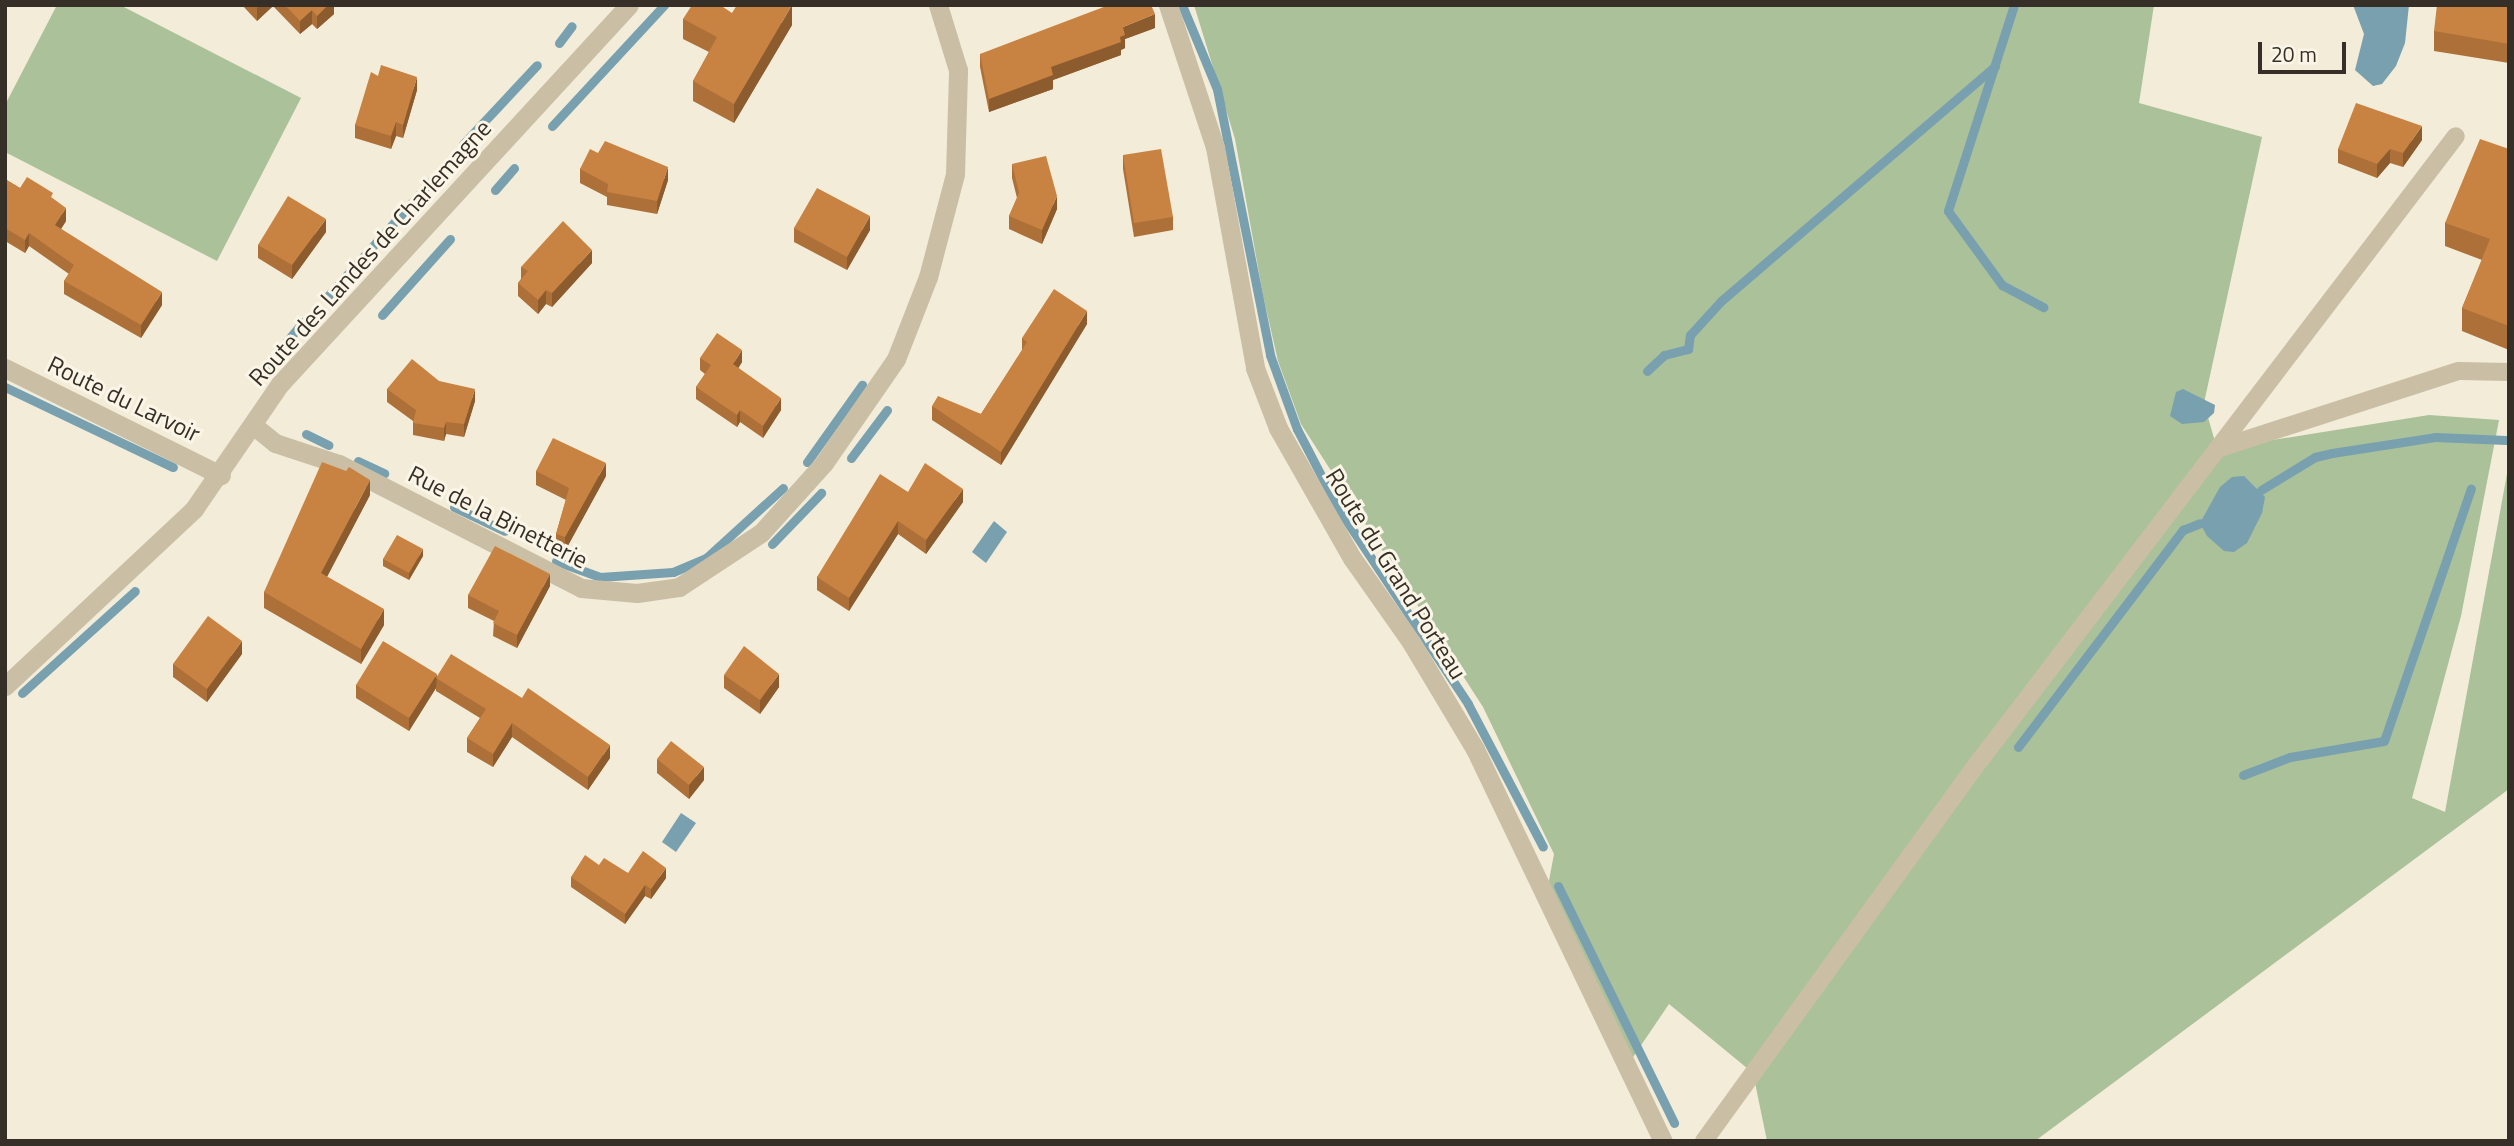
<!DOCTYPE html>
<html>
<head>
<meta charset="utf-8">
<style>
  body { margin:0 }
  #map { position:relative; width:2514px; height:1146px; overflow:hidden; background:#f2ecd9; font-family:"Titillium Web",sans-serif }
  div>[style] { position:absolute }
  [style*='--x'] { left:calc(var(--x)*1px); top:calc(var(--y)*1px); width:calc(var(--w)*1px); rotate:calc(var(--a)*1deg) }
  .green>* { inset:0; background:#aac199 }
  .water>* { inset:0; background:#78a0af }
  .stream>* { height:9px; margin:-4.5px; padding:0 4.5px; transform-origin:4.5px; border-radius:4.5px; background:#78a0af }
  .service>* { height:18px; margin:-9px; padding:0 9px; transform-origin:9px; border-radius:9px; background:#cabfa5 }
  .minor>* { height:19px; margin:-9.5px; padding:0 9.5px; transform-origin:9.5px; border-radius:9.5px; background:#cabfa5 }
  .wall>* { inset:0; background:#ac7038 }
  .shaded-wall>* { inset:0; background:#8c5b2e }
  .building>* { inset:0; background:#c88241 }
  span { translate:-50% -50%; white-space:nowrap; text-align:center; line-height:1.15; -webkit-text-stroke:6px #faf5e6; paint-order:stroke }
  .street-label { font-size:24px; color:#362f27 }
  .frame { position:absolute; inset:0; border:7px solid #362f27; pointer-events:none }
  .scale { position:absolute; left:2258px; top:42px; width:88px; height:32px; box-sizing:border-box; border:4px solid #362f27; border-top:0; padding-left:9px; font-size:21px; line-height:24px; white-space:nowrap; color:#362f27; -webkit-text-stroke:5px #faf5e6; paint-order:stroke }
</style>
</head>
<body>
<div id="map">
  <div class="green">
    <i style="clip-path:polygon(57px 5px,120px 5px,301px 98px,217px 261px,5px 152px,5px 105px)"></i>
    <i style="clip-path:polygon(1194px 5px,2154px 5px,2139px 103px,2262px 137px,2204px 403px,2217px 449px,2429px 415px,2499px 420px,2461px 616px,2412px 798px,2445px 812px,2509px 463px,2509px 789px,2035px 1141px,1767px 1141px,1753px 1073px,1669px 1004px,1627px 1066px,1548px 886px,1554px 854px,1483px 707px,1301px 424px,1278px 361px,1263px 295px,1235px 139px)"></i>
  </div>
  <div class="water">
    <i style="clip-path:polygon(2353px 5px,2409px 5px,2405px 43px,2396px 66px,2382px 84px,2373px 86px,2355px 70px,2364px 34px)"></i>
    <i style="clip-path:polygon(2183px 389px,2215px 405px,2214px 413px,2204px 422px,2182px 424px,2170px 416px,2176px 392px)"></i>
    <i style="clip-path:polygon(2244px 476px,2265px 497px,2262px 513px,2247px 543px,2234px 552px,2224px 551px,2207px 536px,2200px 523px,2220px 487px,2232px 477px)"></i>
    <i style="clip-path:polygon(994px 521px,1007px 532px,986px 563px,972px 552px)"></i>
    <i style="clip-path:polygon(681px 813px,696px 823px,676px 852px,662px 842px)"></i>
  </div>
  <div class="stream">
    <i style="--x:1182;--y:5;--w:91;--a:67.4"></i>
    <i style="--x:1217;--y:89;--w:271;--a:78.7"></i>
    <i style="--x:1270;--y:355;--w:79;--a:70"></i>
    <i style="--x:1297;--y:429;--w:89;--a:62.6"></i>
    <i style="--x:1338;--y:508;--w:235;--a:56.4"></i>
    <i style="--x:1468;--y:704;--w:161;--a:62.3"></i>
    <i style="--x:2014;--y:5;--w:216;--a:107.8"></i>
    <i style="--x:1948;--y:211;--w:92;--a:53.9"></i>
    <i style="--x:2002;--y:285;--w:47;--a:28.2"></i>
    <i style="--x:559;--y:43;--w:21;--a:-53"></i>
    <i style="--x:552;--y:126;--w:165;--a:-47.2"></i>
    <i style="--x:463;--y:144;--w:108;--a:-46.9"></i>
    <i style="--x:495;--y:190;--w:29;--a:-49"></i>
    <i style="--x:327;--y:297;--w:160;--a:-48"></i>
    <i style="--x:382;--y:315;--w:102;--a:-48.2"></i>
    <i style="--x:1647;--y:371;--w:23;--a:-43"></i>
    <i style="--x:1664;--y:355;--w:25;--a:-14"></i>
    <i style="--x:1688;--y:349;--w:14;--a:-82"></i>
    <i style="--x:1690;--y:335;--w:46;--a:-47.6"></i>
    <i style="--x:1721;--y:301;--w:361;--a:-40.6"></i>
    <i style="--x:258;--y:376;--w:70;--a:-50.2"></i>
    <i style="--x:5;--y:387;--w:186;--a:25.5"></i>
    <i style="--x:306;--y:434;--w:25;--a:26"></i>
    <i style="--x:851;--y:458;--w:60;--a:-53.1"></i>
    <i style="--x:358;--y:461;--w:29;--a:25"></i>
    <i style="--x:807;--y:462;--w:95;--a:-54.5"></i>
    <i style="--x:2261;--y:490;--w:63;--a:-31.4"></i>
    <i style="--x:2315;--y:457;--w:17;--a:-13"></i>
    <i style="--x:2332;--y:453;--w:104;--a:-8.8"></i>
    <i style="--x:2435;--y:437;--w:71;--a:2.4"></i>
    <i style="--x:454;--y:507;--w:56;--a:25.2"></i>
    <i style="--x:772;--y:544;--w:71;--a:-46.1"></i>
    <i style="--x:556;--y:561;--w:47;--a:20"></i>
    <i style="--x:600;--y:577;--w:73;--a:-3.9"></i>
    <i style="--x:673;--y:572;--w:36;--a:-23"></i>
    <i style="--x:706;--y:558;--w:104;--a:-42.3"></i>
    <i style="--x:22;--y:693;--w:152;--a:-42.1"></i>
    <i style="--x:2018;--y:747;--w:273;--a:-52.8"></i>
    <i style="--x:2183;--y:530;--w:18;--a:-22"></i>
    <i style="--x:2243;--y:775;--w:50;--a:-21"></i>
    <i style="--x:2290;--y:757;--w:95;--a:-9.7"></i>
    <i style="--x:2384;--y:741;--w:267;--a:-71"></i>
    <i style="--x:1558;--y:886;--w:264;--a:63.9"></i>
  </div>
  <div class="service">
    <i style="--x:2217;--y:449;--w:254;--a:-17.9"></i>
    <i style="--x:2459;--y:371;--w:50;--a:1.1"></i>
    <i style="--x:1704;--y:1141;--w:472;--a:-54.1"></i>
    <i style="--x:1981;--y:759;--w:783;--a:-52.68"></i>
  </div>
  <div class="minor">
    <i style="--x:1168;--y:5;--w:150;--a:71.7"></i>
    <i style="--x:1215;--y:147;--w:225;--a:79.7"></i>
    <i style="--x:1255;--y:368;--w:64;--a:69"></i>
    <i style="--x:1278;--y:428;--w:150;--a:60.4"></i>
    <i style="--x:1352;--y:558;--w:103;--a:54.9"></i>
    <i style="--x:1411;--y:642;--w:125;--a:59.1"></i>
    <i style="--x:1475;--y:749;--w:435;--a:64.4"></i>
    <i style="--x:5;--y:368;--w:241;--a:26.4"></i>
    <i style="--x:254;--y:426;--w:27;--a:39"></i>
    <i style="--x:275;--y:443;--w:67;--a:18.2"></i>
    <i style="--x:339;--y:464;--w:272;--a:27.1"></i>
    <i style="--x:581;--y:588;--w:56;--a:5.1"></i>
    <i style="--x:637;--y:593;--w:42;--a:-8.1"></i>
    <i style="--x:679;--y:587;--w:98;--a:-33.4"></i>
    <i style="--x:761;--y:533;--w:94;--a:-48"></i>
    <i style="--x:824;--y:463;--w:126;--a:-55.3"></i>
    <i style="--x:896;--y:359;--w:88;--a:-68.7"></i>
    <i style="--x:928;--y:277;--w:106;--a:-75.3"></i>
    <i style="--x:955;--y:174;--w:104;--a:-88.3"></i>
    <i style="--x:958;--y:70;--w:68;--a:-107.1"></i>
    <i style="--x:5;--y:686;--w:259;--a:-43.1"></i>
    <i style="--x:194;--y:509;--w:152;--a:-55.5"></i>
    <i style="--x:280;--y:384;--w:515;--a:-47.36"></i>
  </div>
  <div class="wall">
    <i style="clip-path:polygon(242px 5px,334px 5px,334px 14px,317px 29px,312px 24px,300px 34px,273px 6px,257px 21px)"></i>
    <i style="clip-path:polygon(2508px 5px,2509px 63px,2434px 51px,2434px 31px)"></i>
    <i style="clip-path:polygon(732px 13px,792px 25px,734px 123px,693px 101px,693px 81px,709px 52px,683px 39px,683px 19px)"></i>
    <i style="clip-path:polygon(1155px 28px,1125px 39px,1125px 48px,1121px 50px,1121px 55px,1053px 80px,1053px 89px,989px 112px,980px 67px,980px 54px)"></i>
    <i style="clip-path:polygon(378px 76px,417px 90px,403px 138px,396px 136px,391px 149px,355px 138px,355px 125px)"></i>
    <i style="clip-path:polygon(2422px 140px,2403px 167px,2390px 163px,2377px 178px,2338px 163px,2338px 149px)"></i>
    <i style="clip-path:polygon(2509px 149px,2509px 350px,2462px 331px,2462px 308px,2482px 260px,2445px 246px,2445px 223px)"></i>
    <i style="clip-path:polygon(598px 153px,668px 180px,657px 214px,607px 205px,607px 197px,580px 183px,580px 169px)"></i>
    <i style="clip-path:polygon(1123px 155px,1173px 217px,1173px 230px,1134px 237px,1123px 169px)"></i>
    <i style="clip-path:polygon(1012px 164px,1057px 209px,1042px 244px,1009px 229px,1009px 216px,1017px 198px,1012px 178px)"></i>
    <i style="clip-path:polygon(5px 179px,20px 188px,53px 199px,66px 221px,61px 229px,162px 305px,141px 338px,64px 294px,64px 281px,69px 274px,29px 246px,25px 253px,5px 241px)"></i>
    <i style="clip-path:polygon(794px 228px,870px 230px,847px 270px,794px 242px)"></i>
    <i style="clip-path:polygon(326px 232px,292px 279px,258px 258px,258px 245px)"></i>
    <i style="clip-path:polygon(592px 263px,552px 307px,546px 304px,538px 314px,518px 296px,518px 283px,521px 279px,521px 267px)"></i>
    <i style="clip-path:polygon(1087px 324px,1001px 465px,932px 420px,932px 406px,981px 414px,1022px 351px,1022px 338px)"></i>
    <i style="clip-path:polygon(700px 358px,742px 362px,738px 368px,781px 410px,763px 438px,740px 422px,737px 427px,696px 399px,696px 387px,705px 374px,700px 370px)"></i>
    <i style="clip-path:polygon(439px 381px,475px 401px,464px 437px,446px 434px,444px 441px,413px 435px,413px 421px,387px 402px,387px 389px)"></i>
    <i style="clip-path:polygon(536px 471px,606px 476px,565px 551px,556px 547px,556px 534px,566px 500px,536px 485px)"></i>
    <i style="clip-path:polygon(908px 492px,963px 502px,926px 554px,898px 534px,849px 611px,817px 590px,817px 577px)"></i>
    <i style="clip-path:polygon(370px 495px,327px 577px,384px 625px,361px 664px,264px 608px,264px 592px)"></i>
    <i style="clip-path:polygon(423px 556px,409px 580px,383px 566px,383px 559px)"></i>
    <i style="clip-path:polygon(550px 586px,517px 648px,493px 636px,494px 621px,468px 608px,468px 595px)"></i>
    <i style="clip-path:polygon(242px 654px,207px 702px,173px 677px,173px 664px)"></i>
    <i style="clip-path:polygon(724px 675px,779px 687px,760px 714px,724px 688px)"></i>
    <i style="clip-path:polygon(437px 677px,610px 758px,588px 790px,512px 737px,493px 767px,467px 752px,467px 738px,480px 718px,436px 691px,436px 688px,409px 731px,356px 698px,356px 685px)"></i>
    <i style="clip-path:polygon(657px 759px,704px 780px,689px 799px,657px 773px)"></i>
    <i style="clip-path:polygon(599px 865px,628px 873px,666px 878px,651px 899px,645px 896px,625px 924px,571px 887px,571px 877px)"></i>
  </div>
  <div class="shaded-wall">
    <i style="clip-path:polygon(260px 5px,273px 5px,273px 6px,257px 21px,257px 8px)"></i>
    <i style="clip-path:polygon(328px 5px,334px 5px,334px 14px,317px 29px,317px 16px)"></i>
    <i style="clip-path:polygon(792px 5px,792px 25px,734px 123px,734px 104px)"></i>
    <i style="clip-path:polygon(312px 10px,312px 24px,300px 34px,300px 21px)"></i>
    <i style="clip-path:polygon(1155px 14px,1155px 28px,1125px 39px,1125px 48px,1121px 50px,1121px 55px,1053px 80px,1053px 89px,989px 112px,989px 99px,1051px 67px,1120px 37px,1123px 27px)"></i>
    <i style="clip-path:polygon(417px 77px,417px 90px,403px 138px,403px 125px)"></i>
    <i style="clip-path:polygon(396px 122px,396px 136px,391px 149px,391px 136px)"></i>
    <i style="clip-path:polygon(2422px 126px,2422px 140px,2403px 167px,2403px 153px)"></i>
    <i style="clip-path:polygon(2390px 149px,2390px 163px,2377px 178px,2377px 164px)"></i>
    <i style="clip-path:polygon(668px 167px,668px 180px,657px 214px,657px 201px)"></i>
    <i style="clip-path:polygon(1057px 196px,1057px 209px,1042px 244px,1042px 230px)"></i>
    <i style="clip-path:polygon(66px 208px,66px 221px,55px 238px,55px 225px)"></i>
    <i style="clip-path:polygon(870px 216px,870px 230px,847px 270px,847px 257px)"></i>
    <i style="clip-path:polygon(326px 219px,326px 232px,292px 279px,292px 265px)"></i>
    <i style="clip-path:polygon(29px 233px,29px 246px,25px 253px,25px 240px)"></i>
    <i style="clip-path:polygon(592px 250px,592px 263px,552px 307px,552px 293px)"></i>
    <i style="clip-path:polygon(546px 290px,546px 304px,538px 314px,538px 300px)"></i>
    <i style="clip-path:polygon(162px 292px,162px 305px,141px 338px,141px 325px)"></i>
    <i style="clip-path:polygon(1087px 311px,1087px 324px,1001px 465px,1001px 452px)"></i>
    <i style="clip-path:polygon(742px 350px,742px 362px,733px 377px,733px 364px)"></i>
    <i style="clip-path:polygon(475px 389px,475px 401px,464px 437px,464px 424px)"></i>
    <i style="clip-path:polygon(781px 398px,781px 410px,763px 438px,763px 426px)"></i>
    <i style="clip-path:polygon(740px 410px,740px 422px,737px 427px,737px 415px)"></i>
    <i style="clip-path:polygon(446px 422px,446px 434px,444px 441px,444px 428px)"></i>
    <i style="clip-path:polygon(606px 463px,606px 476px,565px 551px,565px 537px)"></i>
    <i style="clip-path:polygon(370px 480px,370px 495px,321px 588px,321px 573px)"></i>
    <i style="clip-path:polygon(963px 489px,963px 502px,926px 554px,926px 540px)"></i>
    <i style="clip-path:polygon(898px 521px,898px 534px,849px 611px,849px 598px)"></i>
    <i style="clip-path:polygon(423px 549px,423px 556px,409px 580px,409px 573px)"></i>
    <i style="clip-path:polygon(550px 574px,550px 586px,517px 648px,517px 635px)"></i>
    <i style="clip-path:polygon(384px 609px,384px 625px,361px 664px,361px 649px)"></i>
    <i style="clip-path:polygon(242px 641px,242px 654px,207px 702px,207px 689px)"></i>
    <i style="clip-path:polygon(437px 674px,436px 688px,409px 731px,409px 718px)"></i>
    <i style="clip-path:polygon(779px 674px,779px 687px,760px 714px,760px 700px)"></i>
    <i style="clip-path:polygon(512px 723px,512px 737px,493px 767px,493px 754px)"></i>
    <i style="clip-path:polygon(610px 745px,610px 758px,588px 790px,588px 777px)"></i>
    <i style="clip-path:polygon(704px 767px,704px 780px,689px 799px,689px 785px)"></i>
    <i style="clip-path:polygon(666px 868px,666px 878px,651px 899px,651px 889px)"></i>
    <i style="clip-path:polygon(645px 885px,645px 896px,625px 924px,625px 914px)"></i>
  </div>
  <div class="building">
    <i style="clip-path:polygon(285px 5px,328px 5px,317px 16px,312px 10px,300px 21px)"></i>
    <i style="clip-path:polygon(692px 5px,720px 5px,732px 13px,737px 5px,792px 5px,734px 104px,693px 81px,717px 37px,683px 19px)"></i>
    <i style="clip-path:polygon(1109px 5px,1151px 5px,1155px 14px,1123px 27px,1125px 35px,1120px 37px,1121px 42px,1051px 67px,1053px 75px,989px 99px,980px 54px)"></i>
    <i style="clip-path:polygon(2437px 5px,2506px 5px,2509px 6px,2509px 44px,2434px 31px)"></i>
    <i style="clip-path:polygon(381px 65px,417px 77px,403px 125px,396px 122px,391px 136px,355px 125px,371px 72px,378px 76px)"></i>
    <i style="clip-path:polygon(2356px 103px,2422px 126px,2403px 153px,2390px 149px,2377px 164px,2338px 149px)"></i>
    <i style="clip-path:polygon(2480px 139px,2509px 149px,2509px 326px,2462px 308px,2490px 239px,2445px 223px)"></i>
    <i style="clip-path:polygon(605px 141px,668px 167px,657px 201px,607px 192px,608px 184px,580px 169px,590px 149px,598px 153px)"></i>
    <i style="clip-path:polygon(1161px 149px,1173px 217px,1134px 223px,1123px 155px)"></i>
    <i style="clip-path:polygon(1046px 156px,1057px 196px,1042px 230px,1009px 216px,1019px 193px,1012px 164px)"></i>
    <i style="clip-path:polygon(27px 177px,53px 193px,51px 197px,66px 208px,55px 225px,162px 292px,141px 325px,64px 281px,74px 265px,29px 233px,25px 240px,5px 228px,5px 179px,20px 188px)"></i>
    <i style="clip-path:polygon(817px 188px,870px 216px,847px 257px,794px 228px)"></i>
    <i style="clip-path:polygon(288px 196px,326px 219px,292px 265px,258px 245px)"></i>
    <i style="clip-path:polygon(563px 221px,592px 250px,552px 293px,546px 290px,538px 300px,518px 283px,528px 271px,521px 267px)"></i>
    <i style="clip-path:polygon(1054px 289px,1087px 311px,1001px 452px,932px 406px,938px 396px,981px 414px,1027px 342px,1022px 338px)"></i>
    <i style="clip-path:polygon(717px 333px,742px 350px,733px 364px,781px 398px,763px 426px,740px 410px,737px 415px,696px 387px,711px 365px,700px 358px)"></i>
    <i style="clip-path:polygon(412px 359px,439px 381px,475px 389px,464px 424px,446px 422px,444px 428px,413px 423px,416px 410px,387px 389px)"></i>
    <i style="clip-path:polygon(553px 438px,606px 463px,565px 537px,556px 534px,569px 488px,536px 471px)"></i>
    <i style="clip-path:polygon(322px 462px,346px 471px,349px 467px,370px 480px,321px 573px,384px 609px,361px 649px,264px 592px)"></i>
    <i style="clip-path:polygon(925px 463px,963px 489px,926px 540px,898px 521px,849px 598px,817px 577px,880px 474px,908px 492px)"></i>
    <i style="clip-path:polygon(397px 535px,423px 549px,409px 573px,383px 559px)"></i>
    <i style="clip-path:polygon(495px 546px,550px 574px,517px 635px,493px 623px,499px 611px,468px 595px)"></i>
    <i style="clip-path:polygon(208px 616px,242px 641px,207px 689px,173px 664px)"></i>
    <i style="clip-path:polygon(383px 641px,437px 674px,409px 718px,356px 685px)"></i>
    <i style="clip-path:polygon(744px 646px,779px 674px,760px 700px,724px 675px)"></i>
    <i style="clip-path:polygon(451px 654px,522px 698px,528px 688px,610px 745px,588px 777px,512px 723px,493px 754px,467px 738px,486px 709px,436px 678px)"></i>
    <i style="clip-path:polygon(671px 741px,704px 767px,689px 785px,657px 759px)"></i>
    <i style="clip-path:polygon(643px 851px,666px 868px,651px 889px,645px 885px,625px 914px,571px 877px,585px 855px,599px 865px,604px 858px,628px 873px)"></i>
  </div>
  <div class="street-label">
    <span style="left:370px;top:253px;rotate:-48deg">Route des Landes de Charlemagne</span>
    <span style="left:124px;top:399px;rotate:26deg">Route du Larvoir</span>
    <span style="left:498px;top:517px;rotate:27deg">Rue de la Binetterie</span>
    <span style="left:1396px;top:574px;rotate:58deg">Route du Grand Porteau</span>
  </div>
  <div class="frame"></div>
  <div class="scale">20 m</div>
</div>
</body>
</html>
